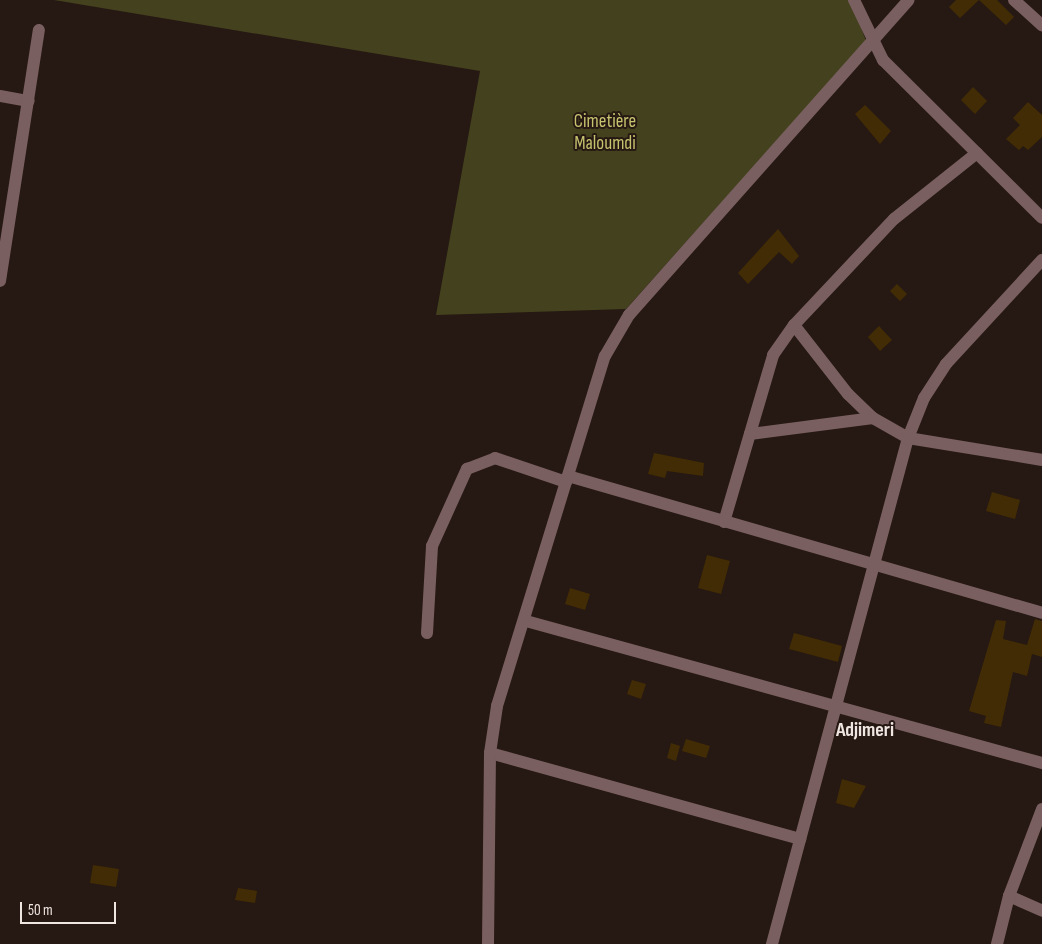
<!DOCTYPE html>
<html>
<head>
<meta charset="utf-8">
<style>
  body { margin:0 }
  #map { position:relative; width:1042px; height:944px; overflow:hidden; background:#261812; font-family:"Sofia Sans Condensed",sans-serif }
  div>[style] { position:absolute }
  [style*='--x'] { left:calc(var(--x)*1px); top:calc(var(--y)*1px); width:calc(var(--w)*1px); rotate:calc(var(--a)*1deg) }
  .green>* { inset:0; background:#43411e }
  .building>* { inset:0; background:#422c05 }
  .street>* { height:12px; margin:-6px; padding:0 6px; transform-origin:6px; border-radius:6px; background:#795f60 }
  span { translate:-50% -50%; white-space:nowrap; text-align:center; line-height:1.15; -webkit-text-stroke:4px #261812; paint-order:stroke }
  .park-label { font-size:19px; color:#c6c36f }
  .neighbourhood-label { font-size:20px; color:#efe5e1; font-weight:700 }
  .scale { position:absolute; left:20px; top:902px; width:96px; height:22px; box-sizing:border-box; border:2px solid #efe5e1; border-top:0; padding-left:6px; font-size:15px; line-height:18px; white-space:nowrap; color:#efe5e1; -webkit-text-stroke:4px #261812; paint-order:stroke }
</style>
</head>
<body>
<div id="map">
  <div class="green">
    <i style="clip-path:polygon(54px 0,851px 0,866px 41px,626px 309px,436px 315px,480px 71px)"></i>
  </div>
  <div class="building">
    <i style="clip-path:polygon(956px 0,997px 0,1014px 17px,1006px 25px,979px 0,960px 18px,949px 7px)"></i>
    <i style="clip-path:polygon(973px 87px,987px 101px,975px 114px,961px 100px)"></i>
    <i style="clip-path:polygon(1028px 102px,1042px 115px,1042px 137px,1028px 150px,1023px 146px,1019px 150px,1006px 139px,1020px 125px,1013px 118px)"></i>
    <i style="clip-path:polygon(865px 105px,891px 131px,880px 144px,855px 114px)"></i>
    <i style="clip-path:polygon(778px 229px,799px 256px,792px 264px,779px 252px,748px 284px,738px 273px)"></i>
    <i style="clip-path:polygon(897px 284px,907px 294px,900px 301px,890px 291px)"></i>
    <i style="clip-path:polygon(879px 326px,892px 340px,880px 351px,868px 337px)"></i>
    <i style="clip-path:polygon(654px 453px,704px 463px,703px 476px,667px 471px,665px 478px,648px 474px)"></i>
    <i style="clip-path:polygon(992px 492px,1020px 500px,1015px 519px,986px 511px)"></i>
    <i style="clip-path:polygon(707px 555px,730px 561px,721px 594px,698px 588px)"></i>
    <i style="clip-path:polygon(570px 588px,590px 594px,585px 610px,565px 604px)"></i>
    <i style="clip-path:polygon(1035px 619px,1042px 621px,1042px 657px,1032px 654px,1027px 676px,1013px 672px,1001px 727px,984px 723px,986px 716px,969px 711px,996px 620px,1006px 621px,1003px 639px,1027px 645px)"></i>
    <i style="clip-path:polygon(794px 633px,842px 646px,838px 662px,789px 649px)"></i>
    <i style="clip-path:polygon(632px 680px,646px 684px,641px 699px,627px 694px)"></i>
    <i style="clip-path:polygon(686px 739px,710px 746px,706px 758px,682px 751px)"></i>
    <i style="clip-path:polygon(671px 743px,680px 746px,676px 761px,667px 758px)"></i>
    <i style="clip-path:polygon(842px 779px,866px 786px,854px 808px,836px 803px)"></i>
    <i style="clip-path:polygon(93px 865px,119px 869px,116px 887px,90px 883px)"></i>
    <i style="clip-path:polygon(238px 888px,257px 891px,255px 903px,235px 900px)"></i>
  </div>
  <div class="street">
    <i style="--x:854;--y:0;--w:67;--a:64.2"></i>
    <i style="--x:883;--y:60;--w:224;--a:44.8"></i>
    <i style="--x:1014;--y:0;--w:38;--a:42"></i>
    <i style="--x:0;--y:96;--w:29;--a:10"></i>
    <i style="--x:0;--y:281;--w:254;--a:-81.2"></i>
    <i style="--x:794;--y:325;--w:88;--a:52"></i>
    <i style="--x:848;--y:394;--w:35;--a:44"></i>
    <i style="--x:873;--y:418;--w:40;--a:29.7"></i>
    <i style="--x:908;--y:438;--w:136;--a:9.3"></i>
    <i style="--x:750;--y:434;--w:124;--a:-7.4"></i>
    <i style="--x:568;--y:476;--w:493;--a:16.1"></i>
    <i style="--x:724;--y:522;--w:174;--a:-73.6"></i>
    <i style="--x:773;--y:355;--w:37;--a:-55"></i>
    <i style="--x:794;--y:325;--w:146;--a:-46.7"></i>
    <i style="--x:894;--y:219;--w:106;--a:-38.5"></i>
    <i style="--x:526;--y:621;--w:535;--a:15.39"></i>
    <i style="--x:427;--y:633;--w:87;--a:-86.7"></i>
    <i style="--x:432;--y:546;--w:85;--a:-65.6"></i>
    <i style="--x:467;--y:469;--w:30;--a:-21"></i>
    <i style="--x:495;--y:458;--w:75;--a:18.7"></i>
    <i style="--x:490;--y:753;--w:322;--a:15.5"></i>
    <i style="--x:1009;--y:896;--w:36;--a:24"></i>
    <i style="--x:488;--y:944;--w:191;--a:-89.4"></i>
    <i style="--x:490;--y:753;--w:48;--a:-81.5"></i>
    <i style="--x:497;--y:706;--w:366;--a:-72.9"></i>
    <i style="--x:605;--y:356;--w:48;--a:-59.7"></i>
    <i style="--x:629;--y:315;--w:421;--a:-48.4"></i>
    <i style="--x:772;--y:944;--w:524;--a:-74.96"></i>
    <i style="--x:908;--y:438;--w:43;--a:-68.2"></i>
    <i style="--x:924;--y:398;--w:40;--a:-57.1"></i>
    <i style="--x:946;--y:364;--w:142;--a:-47.3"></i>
    <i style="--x:997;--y:944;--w:49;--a:-76"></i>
    <i style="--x:1009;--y:896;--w:93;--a:-69.2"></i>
  </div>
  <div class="park-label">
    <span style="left:605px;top:133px">Cimetière<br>Maloumdi</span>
  </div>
  <div class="neighbourhood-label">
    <span style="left:865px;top:730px">Adjimeri</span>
  </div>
  <div class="scale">50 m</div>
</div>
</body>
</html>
